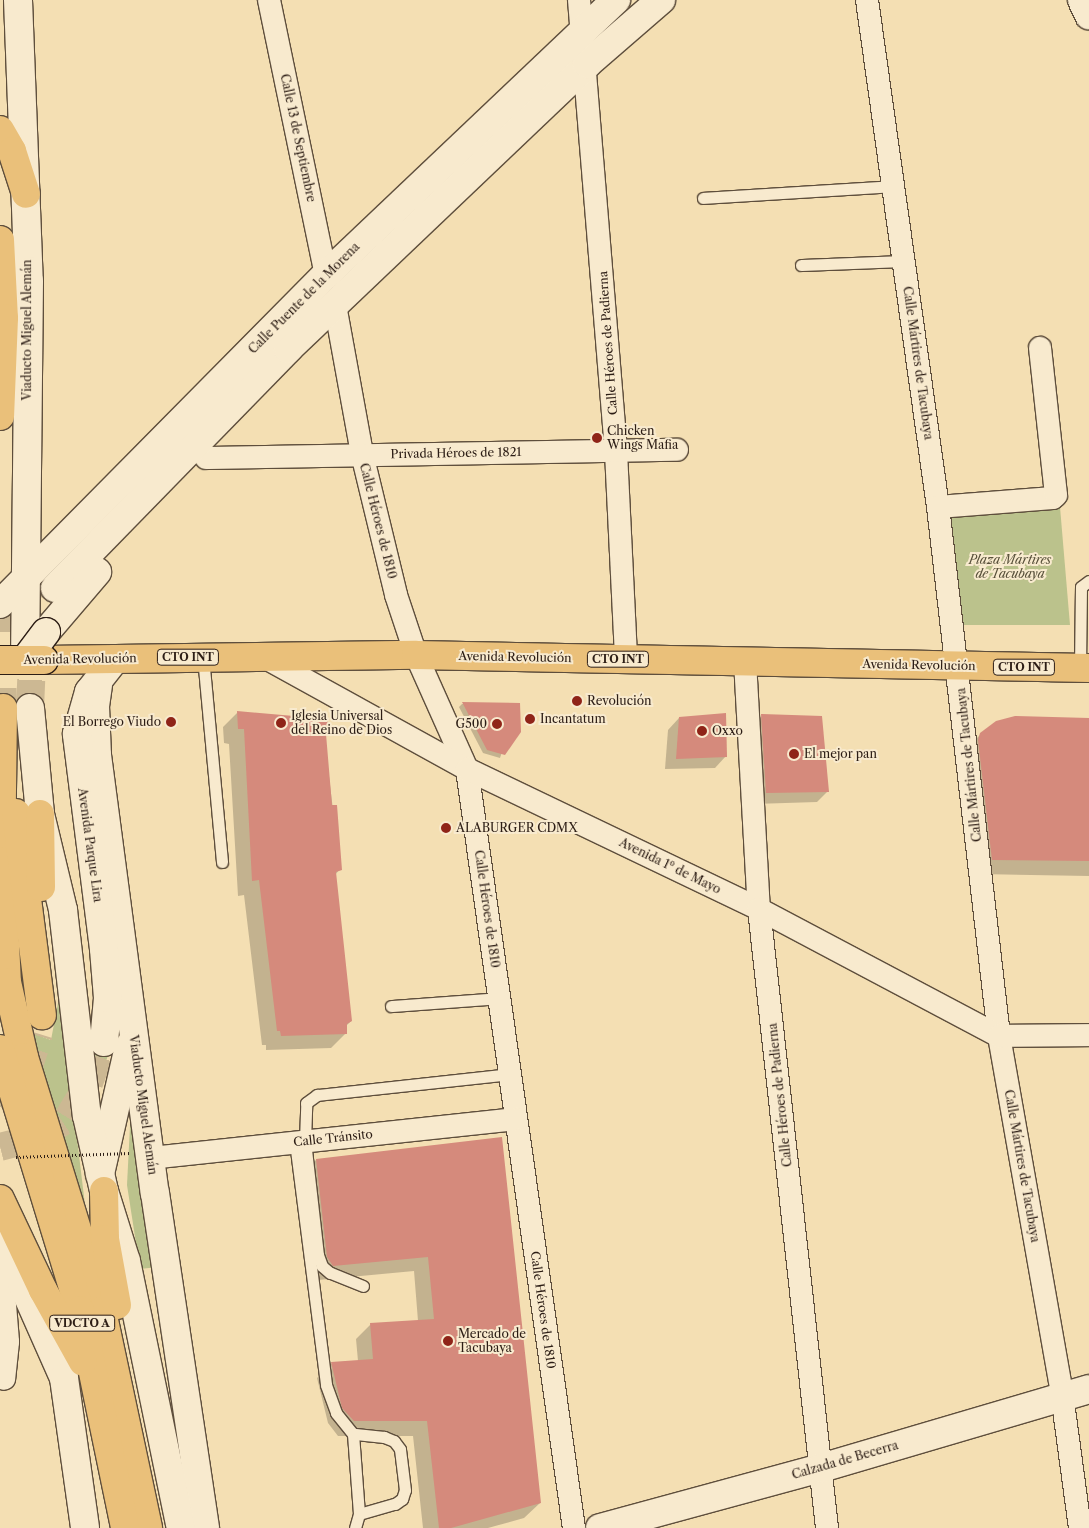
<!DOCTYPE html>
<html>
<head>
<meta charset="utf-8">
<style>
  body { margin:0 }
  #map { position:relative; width:1089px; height:1528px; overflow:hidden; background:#f4dfb3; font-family:"Libre Caslon Text",serif }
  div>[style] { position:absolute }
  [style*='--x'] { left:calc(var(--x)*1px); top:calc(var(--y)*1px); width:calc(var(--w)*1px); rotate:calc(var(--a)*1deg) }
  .green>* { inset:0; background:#bbc28c }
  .shadow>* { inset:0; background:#0003 }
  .building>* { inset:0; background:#d58a7c }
  .secondary-tunnel>* { height:28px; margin-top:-14px; transform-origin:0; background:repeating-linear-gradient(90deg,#ccb893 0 28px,transparent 0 42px) }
  .motorway-tunnel>* { height:28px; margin-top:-14px; transform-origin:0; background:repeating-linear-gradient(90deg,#ccb893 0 28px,transparent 0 42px) }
  .roads { filter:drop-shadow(1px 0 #5e4e3c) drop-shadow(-1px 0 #5e4e3c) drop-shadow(0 1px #5e4e3c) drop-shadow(0 -1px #5e4e3c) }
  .service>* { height:11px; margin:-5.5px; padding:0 5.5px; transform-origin:5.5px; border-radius:5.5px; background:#f8eace }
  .minor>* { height:22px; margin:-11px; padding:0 11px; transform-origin:11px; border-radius:11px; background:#f8eace }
  .tertiary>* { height:28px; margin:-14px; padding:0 14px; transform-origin:14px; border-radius:14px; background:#f8eace }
  .secondary>* { height:28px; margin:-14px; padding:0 14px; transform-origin:14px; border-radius:14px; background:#f8eace }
  .primary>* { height:28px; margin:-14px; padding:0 14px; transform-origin:14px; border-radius:14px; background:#eac07a }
  .motorway>* { height:28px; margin:-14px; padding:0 14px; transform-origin:14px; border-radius:14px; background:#eac07a }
  .path-bridge>* { height:3px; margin-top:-1.5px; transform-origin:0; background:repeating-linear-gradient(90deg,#2c1d15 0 1px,transparent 0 3.5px) }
  .bridges { filter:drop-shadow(1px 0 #2c1d15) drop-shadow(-1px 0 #2c1d15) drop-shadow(0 1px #2c1d15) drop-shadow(0 -1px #2c1d15) }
  .secondary-bridge>* { height:28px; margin:-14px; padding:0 14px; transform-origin:14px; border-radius:14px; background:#f8eace }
  .primary-bridge>* { height:28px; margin:-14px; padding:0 14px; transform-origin:14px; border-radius:14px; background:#eac07a }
  .dots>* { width:14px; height:14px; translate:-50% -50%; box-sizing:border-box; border:2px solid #f8eace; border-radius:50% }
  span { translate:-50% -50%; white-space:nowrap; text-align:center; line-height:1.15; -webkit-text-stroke:4px #f8eace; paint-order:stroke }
  .shield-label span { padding:1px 4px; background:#f8eace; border:1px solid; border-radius:4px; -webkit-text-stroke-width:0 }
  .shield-label { font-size:11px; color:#2c1d15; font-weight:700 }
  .street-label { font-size:12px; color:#2c1d15 }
  .poi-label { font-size:12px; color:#2c1d15 }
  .left { translate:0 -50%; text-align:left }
  .right { translate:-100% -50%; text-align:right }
  .park-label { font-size:12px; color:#574f39; font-style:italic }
</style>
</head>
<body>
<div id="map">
  <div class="green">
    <i style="clip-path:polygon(1060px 507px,1070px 625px,963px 625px,949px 518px)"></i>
    <i style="clip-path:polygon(58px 1003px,61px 1004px,85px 1205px,29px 1032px,51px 1040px)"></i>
    <i style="clip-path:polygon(92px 1042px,110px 1048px,97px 1092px)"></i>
    <i style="clip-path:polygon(131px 1106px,158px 1267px,140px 1269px,127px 1185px)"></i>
  </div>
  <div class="shadow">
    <i style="clip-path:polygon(462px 704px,518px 704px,500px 758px,483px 753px,459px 707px)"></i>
    <i style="clip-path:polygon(238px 712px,324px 734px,340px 869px,335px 875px,351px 1021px,346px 1026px,346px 1033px,331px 1048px,266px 1050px,266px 1045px,262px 1045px,244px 895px,238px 896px,229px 744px,224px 743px,223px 727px)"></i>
    <i style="clip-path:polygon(762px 716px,828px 791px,817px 802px,756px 804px,750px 727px)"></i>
    <i style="clip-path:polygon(679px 718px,726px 756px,715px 768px,665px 769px,668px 730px)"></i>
    <i style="clip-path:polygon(1089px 719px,1089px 876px,978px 874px,966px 749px,981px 734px)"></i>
    <i style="clip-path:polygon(501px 1139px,540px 1503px,524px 1518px,488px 1528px,423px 1528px,413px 1436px,338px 1436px,328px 1423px,317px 1378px,332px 1363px,358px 1361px,356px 1339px,371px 1324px,418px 1321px,414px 1271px,318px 1280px,301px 1175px,316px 1160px)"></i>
  </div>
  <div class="building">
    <i style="clip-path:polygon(462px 702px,520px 703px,521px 732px,505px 755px,487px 750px)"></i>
    <i style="clip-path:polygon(237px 711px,328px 719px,326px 734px,332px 805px,337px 805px,342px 870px,336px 872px,352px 1021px,347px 1024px,347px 1034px,281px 1036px,280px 1031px,277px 1031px,259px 880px,252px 881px,244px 729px,238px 729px)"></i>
    <i style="clip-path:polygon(726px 713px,727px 757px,676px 759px,679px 717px)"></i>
    <i style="clip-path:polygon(761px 714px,822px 716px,829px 792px,766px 793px)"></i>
    <i style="clip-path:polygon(1015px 716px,1089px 718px,1089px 861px,992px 860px,978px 740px,980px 733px,996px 721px)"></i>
    <i style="clip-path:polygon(502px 1137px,541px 1503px,451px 1528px,439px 1528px,427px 1421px,354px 1421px,342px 1408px,331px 1362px,373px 1359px,370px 1323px,434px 1319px,428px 1257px,333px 1266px,327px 1257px,316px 1159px)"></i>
  </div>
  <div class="secondary-tunnel">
    <i style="--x:30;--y:708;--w:68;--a:-87.5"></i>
    <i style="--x:33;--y:640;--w:41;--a:-70.3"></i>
    <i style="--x:47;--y:601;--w:15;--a:-58"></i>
    <i style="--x:0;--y:1147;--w:40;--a:-14.4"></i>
    <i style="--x:39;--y:1137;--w:35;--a:-33"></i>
    <i style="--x:68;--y:1118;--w:41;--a:-59"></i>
    <i style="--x:89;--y:1083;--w:44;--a:-69.9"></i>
  </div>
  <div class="motorway-tunnel">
    <i style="--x:0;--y:604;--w:104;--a:88.3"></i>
    <i style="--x:0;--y:1107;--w:40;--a:-50"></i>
    <i style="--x:26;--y:1076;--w:44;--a:-72.8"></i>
  </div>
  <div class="roads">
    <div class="service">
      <i style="--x:703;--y:198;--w:191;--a:-3.6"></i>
      <i style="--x:801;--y:265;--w:103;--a:-2.2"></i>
      <i style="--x:203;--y:657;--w:206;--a:84.7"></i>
      <i style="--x:1080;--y:668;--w:81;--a:-89.3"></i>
      <i style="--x:1081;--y:587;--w:10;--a:-37"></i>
      <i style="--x:391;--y:1006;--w:108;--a:-4.2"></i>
      <i style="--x:295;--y:1142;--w:245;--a:82.7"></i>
      <i style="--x:326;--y:1385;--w:30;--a:70"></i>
      <i style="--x:336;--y:1413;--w:27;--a:51"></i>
      <i style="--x:353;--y:1434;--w:80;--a:85.7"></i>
      <i style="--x:359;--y:1514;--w:37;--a:-16"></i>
      <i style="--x:395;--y:1504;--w:9;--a:-36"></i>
      <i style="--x:402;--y:1499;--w:9;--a:-72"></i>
      <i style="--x:405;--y:1490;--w:41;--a:-97"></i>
      <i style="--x:400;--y:1449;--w:10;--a:-127"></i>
      <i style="--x:394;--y:1441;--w:11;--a:-158"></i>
      <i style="--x:384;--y:1437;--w:31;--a:-174"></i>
      <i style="--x:363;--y:1286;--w:35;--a:-158"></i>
      <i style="--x:330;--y:1273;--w:11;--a:-139"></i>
      <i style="--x:322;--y:1266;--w:12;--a:-110"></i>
      <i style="--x:318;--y:1255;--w:115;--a:-96.5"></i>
      <i style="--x:305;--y:1141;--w:38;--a:-88"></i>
      <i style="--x:306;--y:1103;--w:14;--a:-36"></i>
      <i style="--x:317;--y:1095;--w:194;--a:-6.2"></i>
      <i style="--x:355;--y:1528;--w:15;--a:-74"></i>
    </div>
    <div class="minor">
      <i style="--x:269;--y:0;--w:281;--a:78.3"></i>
      <i style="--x:579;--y:0;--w:454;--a:85.3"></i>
      <i style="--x:616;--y:452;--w:207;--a:87.2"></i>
      <i style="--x:867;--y:0;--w:512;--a:82.03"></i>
      <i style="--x:938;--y:507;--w:533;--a:83.42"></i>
      <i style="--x:999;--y:1036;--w:364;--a:80"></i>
      <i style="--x:1062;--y:1395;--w:134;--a:82.3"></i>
      <i style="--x:335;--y:305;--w:151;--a:79.7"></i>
      <i style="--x:362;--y:454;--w:145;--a:76.4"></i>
      <i style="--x:396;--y:595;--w:63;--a:71.6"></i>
      <i style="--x:416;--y:655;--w:125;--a:65.9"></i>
      <i style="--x:467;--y:769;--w:767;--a:81.98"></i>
      <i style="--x:206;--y:458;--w:471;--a:-1"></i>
      <i style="--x:938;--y:507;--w:115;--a:-4.5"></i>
      <i style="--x:1053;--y:498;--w:4;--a:-45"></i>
      <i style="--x:1056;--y:495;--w:148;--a:-96.2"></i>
      <i style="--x:262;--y:656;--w:234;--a:28.9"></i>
      <i style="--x:467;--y:769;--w:324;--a:25.6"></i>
      <i style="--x:759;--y:909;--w:272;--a:27.9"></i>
      <i style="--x:999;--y:1036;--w:90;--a:-0.6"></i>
      <i style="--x:745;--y:661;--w:248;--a:86.8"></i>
      <i style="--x:759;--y:909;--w:623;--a:83.73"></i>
      <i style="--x:151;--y:1158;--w:366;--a:-6.1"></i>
      <i style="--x:0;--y:1244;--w:98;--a:85.3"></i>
      <i style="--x:8;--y:1342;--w:37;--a:96"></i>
    </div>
    <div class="tertiary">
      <i style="--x:1082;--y:0;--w:17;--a:65"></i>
      <i style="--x:98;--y:685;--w:21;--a:98"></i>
      <i style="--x:95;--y:706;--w:49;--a:87.7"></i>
      <i style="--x:97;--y:755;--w:442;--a:82.5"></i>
      <i style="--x:155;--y:1193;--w:339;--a:81.5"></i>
      <i style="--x:100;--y:1174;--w:131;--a:-77.2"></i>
      <i style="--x:600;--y:1528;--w:229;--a:-15.2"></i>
      <i style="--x:821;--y:1468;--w:279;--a:-16.4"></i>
    </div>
    <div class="secondary">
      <i style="--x:18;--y:0;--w:281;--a:87.8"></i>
      <i style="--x:29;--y:281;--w:379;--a:90.6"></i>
      <i style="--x:55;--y:588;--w:334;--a:-45.7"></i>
      <i style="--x:288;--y:349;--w:413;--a:-43.6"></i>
      <i style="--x:587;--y:64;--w:98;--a:-40.9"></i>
      <i style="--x:0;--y:604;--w:463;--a:-45.3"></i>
      <i style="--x:326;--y:275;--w:400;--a:-43.5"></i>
      <i style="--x:46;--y:632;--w:79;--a:-49.6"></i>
      <i style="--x:30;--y:708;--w:106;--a:84.6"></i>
      <i style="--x:40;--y:814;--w:99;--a:76.5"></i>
      <i style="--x:63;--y:910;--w:207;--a:83.4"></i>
      <i style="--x:87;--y:1116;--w:77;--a:77.2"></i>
      <i style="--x:104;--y:1191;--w:73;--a:72.6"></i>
      <i style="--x:126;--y:1261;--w:273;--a:78.4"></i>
      <i style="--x:104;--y:1042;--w:44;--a:-84.8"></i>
      <i style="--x:108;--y:998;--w:49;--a:-94.7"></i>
      <i style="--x:104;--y:949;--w:217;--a:-97.2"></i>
      <i style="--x:77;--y:734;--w:44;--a:-74.1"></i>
      <i style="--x:89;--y:692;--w:42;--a:-51.8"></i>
      <i style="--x:0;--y:1226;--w:22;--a:74"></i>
      <i style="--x:6;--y:1247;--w:143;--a:66.1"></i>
      <i style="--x:64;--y:1378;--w:151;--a:82"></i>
    </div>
    <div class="primary">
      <i style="--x:44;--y:660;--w:372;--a:-0.8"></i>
      <i style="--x:416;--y:655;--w:673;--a:1.11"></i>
    </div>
    <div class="motorway">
      <i style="--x:0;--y:130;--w:24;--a:60"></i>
      <i style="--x:12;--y:151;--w:45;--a:72"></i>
      <i style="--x:0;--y:240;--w:78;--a:87.1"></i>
      <i style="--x:4;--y:318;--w:98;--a:92.3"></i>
      <i style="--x:3;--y:708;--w:153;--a:90.7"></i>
      <i style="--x:1;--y:861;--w:121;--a:87.2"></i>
      <i style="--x:7;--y:982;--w:77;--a:77.2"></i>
      <i style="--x:24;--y:1057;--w:266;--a:72.9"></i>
      <i style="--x:102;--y:1311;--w:222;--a:78"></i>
      <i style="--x:16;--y:813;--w:204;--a:82.7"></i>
      <i style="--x:40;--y:814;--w:73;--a:89.2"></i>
      <i style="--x:0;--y:1049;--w:273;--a:73"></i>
      <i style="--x:80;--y:1310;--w:223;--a:78.3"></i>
      <i style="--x:104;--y:1191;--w:48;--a:88.8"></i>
      <i style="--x:105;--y:1239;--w:67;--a:79.7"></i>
      <i style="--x:0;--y:1199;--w:101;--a:64.7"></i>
      <i style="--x:43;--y:1290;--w:82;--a:60.9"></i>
    </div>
  </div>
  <div class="path-bridge">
    <i style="--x:16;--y:1157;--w:114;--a:-2"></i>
  </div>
  <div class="bridges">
    <div class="secondary-bridge">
      <i style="--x:25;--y:660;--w:35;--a:-53"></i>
    </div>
    <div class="primary-bridge">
      <i style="--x:0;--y:660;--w:44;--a:0"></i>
    </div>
  </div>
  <div class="dots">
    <i style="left:597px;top:438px;background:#8f2418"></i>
    <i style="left:577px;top:701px;background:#8f2418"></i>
    <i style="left:530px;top:719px;background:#8f2418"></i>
    <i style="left:171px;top:722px;background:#8f2418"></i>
    <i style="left:281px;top:723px;background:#8f2418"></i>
    <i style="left:497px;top:724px;background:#8f2418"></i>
    <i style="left:702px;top:731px;background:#8f2418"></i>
    <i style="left:794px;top:754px;background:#8f2418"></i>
    <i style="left:446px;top:828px;background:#8f2418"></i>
    <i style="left:448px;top:1341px;background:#8f2418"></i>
  </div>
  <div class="shield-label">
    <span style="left:188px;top:657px">CTO INT</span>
    <span style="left:618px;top:659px">CTO INT</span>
    <span style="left:1024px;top:667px">CTO INT</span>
    <span style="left:82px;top:1323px">VDCTO A</span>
  </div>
  <div class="street-label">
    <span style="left:298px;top:138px;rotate:78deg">Calle 13 de Septiembre</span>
    <span style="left:304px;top:298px;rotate:-45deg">Calle Puente de la Morena</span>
    <span style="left:27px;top:330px;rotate:-90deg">Viaducto Miguel Alemán</span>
    <span style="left:608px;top:343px;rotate:-94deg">Calle Héroes de Padierna</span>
    <span style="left:918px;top:363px;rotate:82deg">Calle Mártires de Tacubaya</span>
    <span style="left:456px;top:453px;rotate:-1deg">Privada Héroes de 1821</span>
    <span style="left:378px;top:521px;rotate:76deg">Calle Héroes de 1810</span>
    <span style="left:515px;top:657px;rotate:1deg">Avenida Revolución</span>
    <span style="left:80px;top:659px;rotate:-1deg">Avenida Revolución</span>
    <span style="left:919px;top:665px;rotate:1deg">Avenida Revolución</span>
    <span style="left:969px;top:765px;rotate:-96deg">Calle Mártires de Tacubaya</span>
    <span style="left:90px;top:845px;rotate:82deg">Avenida Parque Lira</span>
    <span style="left:670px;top:866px;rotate:26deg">Avenida 1º de Mayo</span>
    <span style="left:487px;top:909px;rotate:82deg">Calle Héroes de 1810</span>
    <span style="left:780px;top:1095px;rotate:-96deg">Calle Héroes de Padierna</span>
    <span style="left:143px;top:1105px;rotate:82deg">Viaducto Miguel Alemán</span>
    <span style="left:333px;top:1138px;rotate:-6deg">Calle Tránsito</span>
    <span style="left:1022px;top:1166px;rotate:80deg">Calle Mártires de Tacubaya</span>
    <span style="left:543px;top:1310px;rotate:82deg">Calle Héroes de 1810</span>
    <span style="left:845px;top:1460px;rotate:-16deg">Calzada de Becerra</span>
  </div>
  <div class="poi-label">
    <span class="left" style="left:607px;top:438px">Chicken<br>Wings Mafia</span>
    <span class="left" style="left:587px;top:701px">Revolución</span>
    <span class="left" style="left:291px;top:723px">Iglesia Universal<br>del Reino de Dios</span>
    <span class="left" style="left:540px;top:719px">Incantatum</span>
    <span class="right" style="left:161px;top:722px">El Borrego Viudo</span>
    <span class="right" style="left:487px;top:724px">G500</span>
    <span class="left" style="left:712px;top:731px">Oxxo</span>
    <span class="left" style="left:804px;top:754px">El mejor pan</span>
    <span class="left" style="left:456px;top:828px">ALABURGER CDMX</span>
    <span class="left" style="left:458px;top:1341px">Mercado de<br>Tacubaya</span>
  </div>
  <div class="park-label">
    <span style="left:1010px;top:567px">Plaza Mártires<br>de Tacubaya</span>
  </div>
</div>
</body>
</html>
